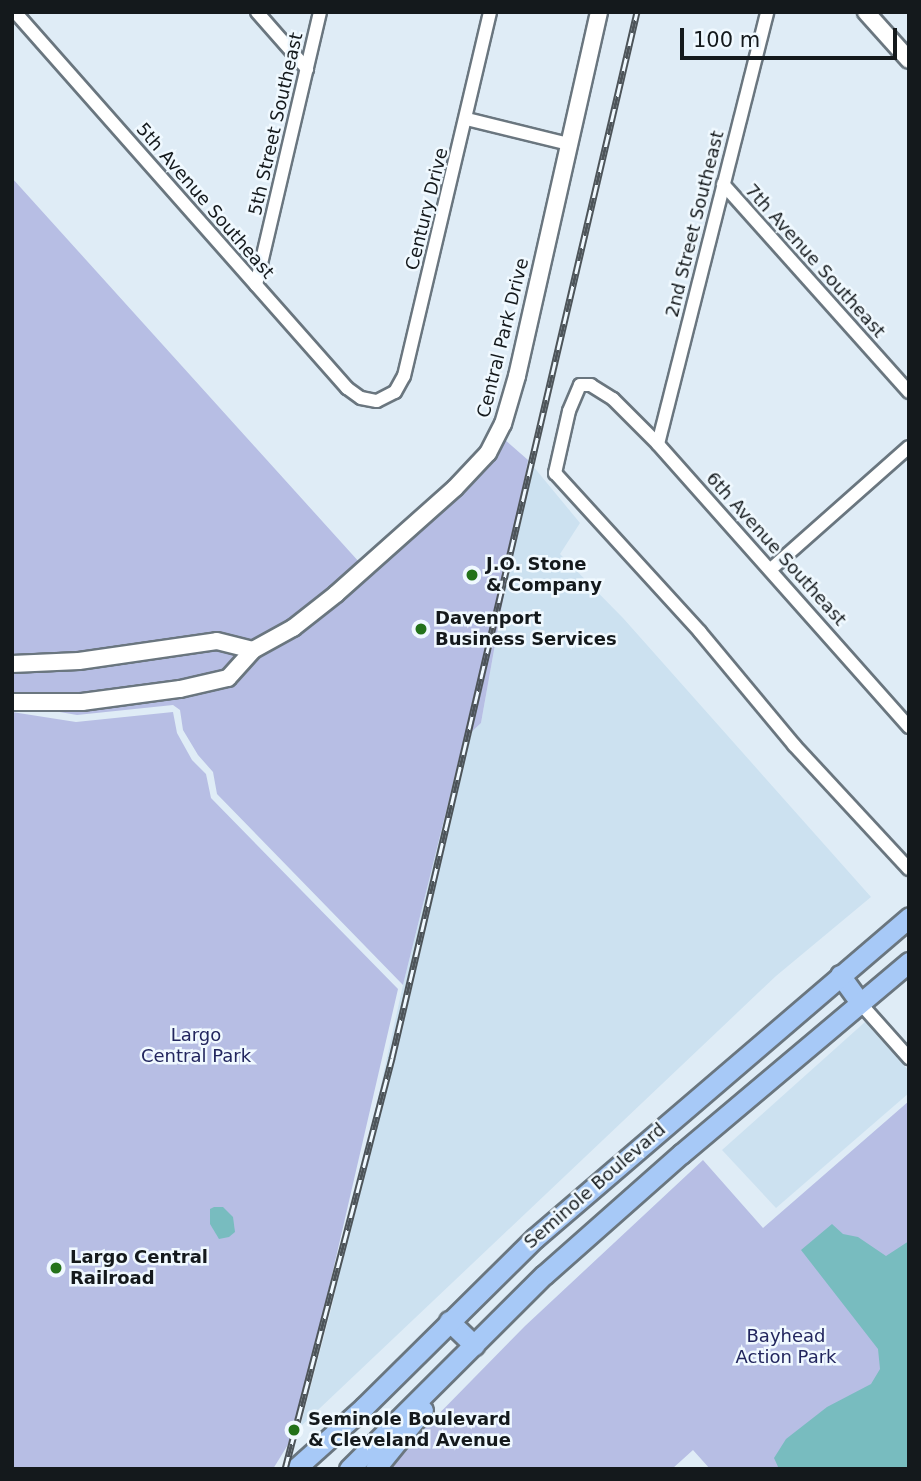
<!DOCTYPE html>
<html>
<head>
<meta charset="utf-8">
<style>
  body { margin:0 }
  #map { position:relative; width:921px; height:1481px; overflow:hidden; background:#dfecf6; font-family:"DejaVu Sans",sans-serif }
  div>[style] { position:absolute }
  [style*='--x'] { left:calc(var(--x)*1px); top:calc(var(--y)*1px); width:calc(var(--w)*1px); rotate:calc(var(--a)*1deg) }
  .built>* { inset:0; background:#cce1f0 }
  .green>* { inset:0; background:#b7bee4 }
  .water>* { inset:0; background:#78bcbf }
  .roads { filter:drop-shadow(2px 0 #6a767f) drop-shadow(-2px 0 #6a767f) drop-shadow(0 2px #6a767f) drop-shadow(0 -2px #6a767f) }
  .minor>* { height:12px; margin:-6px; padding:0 6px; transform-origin:6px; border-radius:6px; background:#fff }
  .tertiary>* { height:16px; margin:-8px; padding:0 8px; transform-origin:8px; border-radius:8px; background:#fff }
  .primary>* { height:19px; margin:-9.5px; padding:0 9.5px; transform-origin:9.5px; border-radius:9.5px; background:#a7c9f7 }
  .rail>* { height:7px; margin-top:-3.5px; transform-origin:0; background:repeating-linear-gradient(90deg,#f0f9ff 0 13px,#4d5459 0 26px); box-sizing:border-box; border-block:2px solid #4d5459 }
  .dots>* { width:19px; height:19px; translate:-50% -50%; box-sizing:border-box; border:4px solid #f0f9ff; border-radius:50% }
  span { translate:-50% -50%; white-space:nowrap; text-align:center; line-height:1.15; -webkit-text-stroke:5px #f0f9ff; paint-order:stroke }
  .street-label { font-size:18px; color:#14191c }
  .poi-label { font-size:18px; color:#14191c; font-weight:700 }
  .left { translate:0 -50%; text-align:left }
  .park-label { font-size:18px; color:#22265e }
  .frame { position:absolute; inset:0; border:14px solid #14191c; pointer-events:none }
  .scale { position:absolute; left:680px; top:28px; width:217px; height:32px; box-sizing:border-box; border:4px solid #14191c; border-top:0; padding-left:9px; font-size:21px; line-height:24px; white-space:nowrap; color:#14191c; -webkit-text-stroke:5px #f0f9ff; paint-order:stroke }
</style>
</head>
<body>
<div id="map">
  <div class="built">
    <i style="clip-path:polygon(528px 460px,580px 523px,560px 554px,623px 618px,871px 897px,776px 976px,300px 1427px,332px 1306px,403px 985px,464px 739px,481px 723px)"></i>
    <i style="clip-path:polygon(865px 1022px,909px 1071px,909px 1093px,776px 1208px,722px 1150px)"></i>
  </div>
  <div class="green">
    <i style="clip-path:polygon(12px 178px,360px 563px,289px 622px,251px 641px,217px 633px,79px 653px,12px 656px)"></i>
    <i style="clip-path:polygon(504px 439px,528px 460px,481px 723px,464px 739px,403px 985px,217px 794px,213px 772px,198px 755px,183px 730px,180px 710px,173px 705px,77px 715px,48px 710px,83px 710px,180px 697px,258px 660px,259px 655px,298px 634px,372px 575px,461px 493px,493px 458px)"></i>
    <i style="clip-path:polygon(216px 649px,239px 655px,225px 671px,179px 681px,83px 694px,12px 694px,12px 672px,79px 669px)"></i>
    <i style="clip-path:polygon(12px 712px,76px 722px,173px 712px,177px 733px,192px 760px,206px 774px,211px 798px,398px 989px,325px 1305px,289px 1443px,273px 1469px,12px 1469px)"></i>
    <i style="clip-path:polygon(909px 1101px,909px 1469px,710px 1469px,693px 1450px,672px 1469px,389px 1469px,422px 1431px,525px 1326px,703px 1160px,763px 1228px)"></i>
  </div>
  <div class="water">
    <i style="clip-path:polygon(214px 1207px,223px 1207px,233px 1217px,235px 1232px,229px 1237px,219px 1239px,210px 1224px,210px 1209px)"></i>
    <i style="clip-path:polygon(832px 1224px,843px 1234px,858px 1237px,886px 1256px,909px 1241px,909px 1469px,779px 1469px,774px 1458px,786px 1439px,827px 1407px,871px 1384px,880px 1369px,878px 1349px,801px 1250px)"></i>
  </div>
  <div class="roads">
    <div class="minor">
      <i style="--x:15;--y:12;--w:502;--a:48.56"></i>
      <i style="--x:347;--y:388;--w:17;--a:36"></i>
      <i style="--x:361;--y:398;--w:16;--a:11"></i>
      <i style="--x:377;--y:401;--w:20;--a:-27"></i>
      <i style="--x:395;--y:392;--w:18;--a:-61"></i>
      <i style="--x:404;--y:376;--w:374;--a:-76.7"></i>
      <i style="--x:257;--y:12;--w:76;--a:48.7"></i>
      <i style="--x:467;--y:119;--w:105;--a:13.8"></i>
      <i style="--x:723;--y:184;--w:279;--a:48.2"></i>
      <i style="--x:256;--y:285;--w:280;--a:-76.8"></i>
      <i style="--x:658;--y:444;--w:446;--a:-75.8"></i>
      <i style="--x:771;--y:569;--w:184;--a:-41.5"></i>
      <i style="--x:909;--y:727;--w:378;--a:-131.6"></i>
      <i style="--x:658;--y:444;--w:64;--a:-135"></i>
      <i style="--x:613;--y:399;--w:26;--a:-148"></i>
      <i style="--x:591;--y:385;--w:11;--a:180"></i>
      <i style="--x:580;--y:385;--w:28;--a:113"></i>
      <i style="--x:569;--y:411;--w:64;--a:102.7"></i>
      <i style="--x:555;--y:473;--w:215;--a:47.6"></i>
      <i style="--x:700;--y:632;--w:147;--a:50.2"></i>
      <i style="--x:794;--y:745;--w:169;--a:47.2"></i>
      <i style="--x:860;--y:1003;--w:74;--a:48.3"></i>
    </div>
    <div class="tertiary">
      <i style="--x:866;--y:12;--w:64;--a:48.1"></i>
      <i style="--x:12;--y:664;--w:67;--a:-2.6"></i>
      <i style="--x:79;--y:661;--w:139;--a:-8.2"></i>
      <i style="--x:217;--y:641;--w:37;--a:14"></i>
      <i style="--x:12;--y:702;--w:70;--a:0"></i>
      <i style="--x:82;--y:702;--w:99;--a:-7.6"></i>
      <i style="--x:180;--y:689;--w:49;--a:-12.9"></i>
      <i style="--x:228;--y:678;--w:38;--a:-48"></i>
      <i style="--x:253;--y:650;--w:46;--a:-28.8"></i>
      <i style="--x:293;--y:628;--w:55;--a:-38.3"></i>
      <i style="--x:336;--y:594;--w:159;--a:-41.7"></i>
      <i style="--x:455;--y:488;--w:48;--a:-46.7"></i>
      <i style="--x:488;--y:453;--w:33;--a:-63"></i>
      <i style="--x:503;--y:424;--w:50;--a:-73.7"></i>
      <i style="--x:517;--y:376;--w:373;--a:-77.3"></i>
    </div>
    <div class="primary">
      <i style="--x:840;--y:975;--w:34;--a:54"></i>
      <i style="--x:449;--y:1321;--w:35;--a:44"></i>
      <i style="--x:295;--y:1469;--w:93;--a:-41.9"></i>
      <i style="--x:364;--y:1407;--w:240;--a:-44.7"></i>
      <i style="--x:535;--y:1238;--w:493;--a:-40.6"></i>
      <i style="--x:349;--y:1469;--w:275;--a:-44.9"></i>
      <i style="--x:544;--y:1275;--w:183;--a:-41.5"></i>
      <i style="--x:681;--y:1154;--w:298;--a:-40.1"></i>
      <i style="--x:375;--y:1469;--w:76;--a:-50.9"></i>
    </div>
  </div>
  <div class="rail">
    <i style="--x:285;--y:1469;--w:425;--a:-75.4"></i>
    <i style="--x:392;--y:1058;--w:1074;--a:-76.82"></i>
  </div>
  <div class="dots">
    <i style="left:472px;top:575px;background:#23721a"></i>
    <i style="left:421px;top:629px;background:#23721a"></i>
    <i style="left:56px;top:1268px;background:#23721a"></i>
    <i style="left:294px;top:1430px;background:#23721a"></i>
  </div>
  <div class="street-label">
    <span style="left:276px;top:124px;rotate:-77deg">5th Street Southeast</span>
    <span style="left:205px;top:201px;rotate:49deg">5th Avenue Southeast</span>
    <span style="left:427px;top:209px;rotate:-76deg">Century Drive</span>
    <span style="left:695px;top:224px;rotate:-76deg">2nd Street Southeast</span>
    <span style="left:815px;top:261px;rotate:48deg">7th Avenue Southeast</span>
    <span style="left:503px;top:338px;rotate:-76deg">Central Park Drive</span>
    <span style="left:776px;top:549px;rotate:48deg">6th Avenue Southeast</span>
    <span style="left:595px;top:1186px;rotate:-41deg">Seminole Boulevard</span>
  </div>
  <div class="poi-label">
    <span class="left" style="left:486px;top:575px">J.O. Stone<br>&amp; Company</span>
    <span class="left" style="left:435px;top:629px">Davenport<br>Business Services</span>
    <span class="left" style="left:70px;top:1268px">Largo Central<br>Railroad</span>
    <span class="left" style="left:308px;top:1430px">Seminole Boulevard<br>&amp; Cleveland Avenue</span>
  </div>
  <div class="park-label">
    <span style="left:196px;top:1046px">Largo<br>Central Park</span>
    <span style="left:786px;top:1347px">Bayhead<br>Action Park</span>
  </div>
  <div class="frame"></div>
  <div class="scale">100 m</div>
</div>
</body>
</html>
